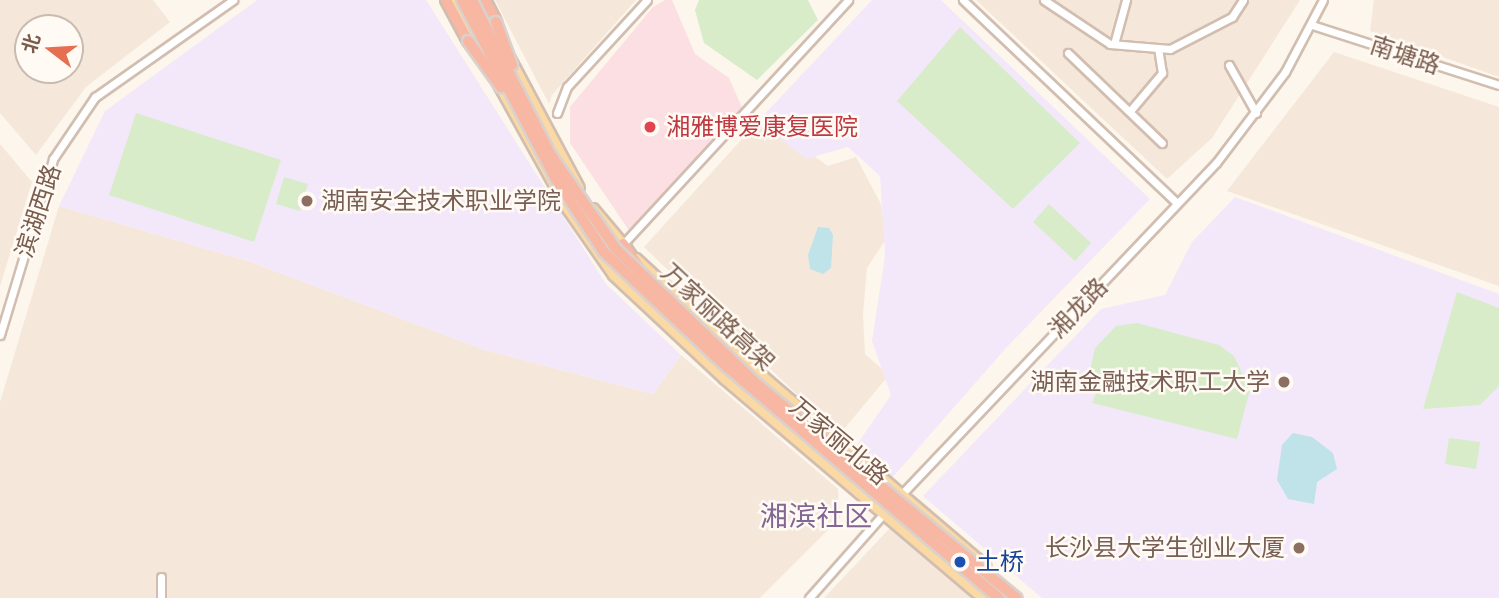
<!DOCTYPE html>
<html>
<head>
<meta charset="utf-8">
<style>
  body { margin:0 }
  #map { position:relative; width:1499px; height:598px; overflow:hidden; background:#fdf6ec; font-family:"Titillium Web","Noto Sans SC",sans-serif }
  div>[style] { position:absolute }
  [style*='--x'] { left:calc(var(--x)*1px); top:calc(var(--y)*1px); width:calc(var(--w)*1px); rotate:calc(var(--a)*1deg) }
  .residential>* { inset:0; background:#f5e8da }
  .education>* { inset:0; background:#f3e8fa }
  .medical>* { inset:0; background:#fbdfe3 }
  .green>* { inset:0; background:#d8ecc9 }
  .water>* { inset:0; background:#bfe3e8 }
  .roads { filter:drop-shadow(2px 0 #d1beb0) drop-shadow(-2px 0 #d1beb0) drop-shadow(0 2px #d1beb0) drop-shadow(0 -2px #d1beb0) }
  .minor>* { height:7px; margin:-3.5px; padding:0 3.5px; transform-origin:3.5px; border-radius:3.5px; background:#fff }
  .major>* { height:10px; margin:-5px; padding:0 5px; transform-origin:5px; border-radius:5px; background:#fbd9a5 }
  .highway>* { height:10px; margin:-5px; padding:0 5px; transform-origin:5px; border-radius:5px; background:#f7b7a3 }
  .bridges { filter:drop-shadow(2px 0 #dad1cd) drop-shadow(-2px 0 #dad1cd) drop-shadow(0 2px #dad1cd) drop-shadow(0 -2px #dad1cd) }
  .highway-bridge>* { height:10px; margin:-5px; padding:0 5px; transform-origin:5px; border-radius:5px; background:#f7b7a3 }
  .dots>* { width:19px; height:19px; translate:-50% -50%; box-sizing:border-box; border:4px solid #fffaf3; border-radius:50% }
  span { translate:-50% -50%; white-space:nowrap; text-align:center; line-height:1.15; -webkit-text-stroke:5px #fffaf3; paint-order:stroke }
  .street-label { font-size:24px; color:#7a5c4d }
  .health-label { font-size:24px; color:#be3a42 }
  .left { translate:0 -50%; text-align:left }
  .education-label { font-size:24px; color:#785e54 }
  .right { translate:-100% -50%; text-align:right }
  .transit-label { font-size:24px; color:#164399 }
  .quarter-label { font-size:28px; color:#846695 }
  .north { position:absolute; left:14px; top:14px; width:70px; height:70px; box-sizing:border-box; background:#fffaf3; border:2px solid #cabbb1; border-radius:50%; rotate:287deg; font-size:19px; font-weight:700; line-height:28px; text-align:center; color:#7a5c4d }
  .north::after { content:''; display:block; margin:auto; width:24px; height:32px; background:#e76f51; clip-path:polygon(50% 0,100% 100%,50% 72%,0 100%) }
</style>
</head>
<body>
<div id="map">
  <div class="residential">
    <i style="clip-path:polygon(evenodd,0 0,153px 0,170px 22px,86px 87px,36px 155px,0 113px,0 0,28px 28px,70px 28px,70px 70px,28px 70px,28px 28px)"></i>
    <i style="clip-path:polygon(495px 0,636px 0,552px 95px,549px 104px)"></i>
    <i style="clip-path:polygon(976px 0,1300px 0,1212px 138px,1167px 179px)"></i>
    <i style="clip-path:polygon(1374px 0,1499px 0,1499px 77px,1370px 31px)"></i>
    <i style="clip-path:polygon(1334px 52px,1499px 107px,1499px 286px,1227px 191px)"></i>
    <i style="clip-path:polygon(761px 118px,828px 166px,856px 157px,881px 204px,886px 239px,867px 268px,863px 314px,865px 354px,889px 375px,839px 435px,644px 247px)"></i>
    <i style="clip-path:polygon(0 144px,32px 182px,0 286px)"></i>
    <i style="clip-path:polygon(59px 206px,251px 262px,485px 350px,653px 394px,681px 355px,838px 489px,840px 518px,760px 598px,0 598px,0 402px)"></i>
    <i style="clip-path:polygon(890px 528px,973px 598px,824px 598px)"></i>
  </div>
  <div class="education">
    <i style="clip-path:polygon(257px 0,426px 0,606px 284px,681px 355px,653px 394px,485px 350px,251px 262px,59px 206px,105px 111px)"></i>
    <i style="clip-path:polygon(872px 0,941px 0,1150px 199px,1006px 348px,892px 478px,856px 446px,891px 395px,872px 341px,885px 256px,880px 176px,848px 147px,806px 159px,764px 126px,761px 118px)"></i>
    <i style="clip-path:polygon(1235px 197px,1499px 294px,1499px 598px,1042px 598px,923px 496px,1101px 309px,1165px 295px,1192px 242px)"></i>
  </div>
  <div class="medical">
    <i style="clip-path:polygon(665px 0,672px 0,695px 54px,729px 78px,744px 112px,630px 232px,570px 143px,570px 107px,653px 7px)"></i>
  </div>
  <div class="green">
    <i style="clip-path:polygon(699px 0,808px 0,818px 20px,757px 80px,704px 43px,695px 10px)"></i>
    <i style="clip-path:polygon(960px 27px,1080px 143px,1013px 209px,897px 101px)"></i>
    <i style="clip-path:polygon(136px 113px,281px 160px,254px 242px,109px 195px)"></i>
    <i style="clip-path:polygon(284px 177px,308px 184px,300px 211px,276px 204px)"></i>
    <i style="clip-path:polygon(1049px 204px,1091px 243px,1075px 261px,1033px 222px)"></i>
    <i style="clip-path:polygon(1457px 292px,1499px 308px,1499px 386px,1480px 405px,1423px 409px)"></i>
    <i style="clip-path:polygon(1137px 323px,1219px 345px,1234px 356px,1250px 390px,1237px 439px,1092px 403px,1097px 391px,1090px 370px,1095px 348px,1116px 326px)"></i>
    <i style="clip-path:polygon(1449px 438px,1480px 442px,1476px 469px,1445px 464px)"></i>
  </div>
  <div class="water">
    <i style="clip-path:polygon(818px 227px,829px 228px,833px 235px,831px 268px,823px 274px,810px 269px,808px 255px)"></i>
    <i style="clip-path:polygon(1293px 433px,1312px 437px,1333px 453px,1337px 469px,1317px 482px,1314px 504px,1288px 499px,1277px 480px,1282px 445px)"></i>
  </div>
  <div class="roads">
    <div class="minor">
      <i style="--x:963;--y:0;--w:294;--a:43.5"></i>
      <i style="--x:1044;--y:0;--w:79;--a:33.7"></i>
      <i style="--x:1110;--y:44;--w:60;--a:4.8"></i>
      <i style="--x:1170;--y:49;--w:70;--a:-27.3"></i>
      <i style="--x:1232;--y:17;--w:20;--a:-57"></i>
      <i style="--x:1312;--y:25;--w:196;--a:17.8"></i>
      <i style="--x:1114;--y:44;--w:46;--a:-74.7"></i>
      <i style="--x:1068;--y:53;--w:130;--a:43.8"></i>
      <i style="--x:1229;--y:65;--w:55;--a:60.6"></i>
      <i style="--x:1130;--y:111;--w:50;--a:-49.9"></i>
      <i style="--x:1162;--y:73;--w:25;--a:-99"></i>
      <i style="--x:557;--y:113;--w:28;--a:-69"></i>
      <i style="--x:567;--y:87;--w:118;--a:-47.4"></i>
      <i style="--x:623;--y:244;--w:332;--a:-47.3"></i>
      <i style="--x:0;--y:335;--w:184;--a:-73.2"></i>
      <i style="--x:53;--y:159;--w:75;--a:-55.9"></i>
      <i style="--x:95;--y:97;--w:169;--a:-35.1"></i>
      <i style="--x:898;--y:498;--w:462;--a:-46.5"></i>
      <i style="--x:1216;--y:163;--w:114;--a:-52.8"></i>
      <i style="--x:1285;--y:72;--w:81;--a:-62.2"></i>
      <i style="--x:161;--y:598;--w:21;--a:-90"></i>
      <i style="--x:809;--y:598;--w:115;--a:-48.5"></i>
    </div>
    <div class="major">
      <i style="--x:455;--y:0;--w:69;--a:62.3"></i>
      <i style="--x:510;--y:59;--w:146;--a:61.9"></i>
      <i style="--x:497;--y:81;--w:146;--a:61"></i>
      <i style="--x:568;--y:209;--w:80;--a:55.1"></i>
      <i style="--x:614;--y:275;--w:152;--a:43.1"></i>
      <i style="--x:725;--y:379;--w:338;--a:40.3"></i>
      <i style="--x:593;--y:209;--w:51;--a:49.8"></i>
      <i style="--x:636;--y:259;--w:181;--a:42.8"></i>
      <i style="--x:769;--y:382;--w:284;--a:40.4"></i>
    </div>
    <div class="highway">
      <i style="--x:446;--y:0;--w:47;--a:61.8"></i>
      <i style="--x:485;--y:0;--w:25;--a:63"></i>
      <i style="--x:623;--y:244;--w:29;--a:55"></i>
    </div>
  </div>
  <div class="bridges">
    <div class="highway-bridge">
      <i style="--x:462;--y:0;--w:202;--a:62.3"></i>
      <i style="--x:556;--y:179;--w:87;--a:56.7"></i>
      <i style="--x:604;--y:252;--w:167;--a:43.1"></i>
      <i style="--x:726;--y:366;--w:358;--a:40.4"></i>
      <i style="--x:472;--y:0;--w:173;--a:63.1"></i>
      <i style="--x:550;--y:154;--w:116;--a:55.2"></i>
      <i style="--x:616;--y:249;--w:197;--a:43.8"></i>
      <i style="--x:758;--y:385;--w:335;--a:39.5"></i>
      <i style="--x:496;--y:22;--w:46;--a:69.6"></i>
      <i style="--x:468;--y:41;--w:57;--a:54.3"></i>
    </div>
  </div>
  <div class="dots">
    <i style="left:650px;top:127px;background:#e0444e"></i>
    <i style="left:307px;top:201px;background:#8d6e63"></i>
    <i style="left:1284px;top:382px;background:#8d6e63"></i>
    <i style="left:1299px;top:548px;background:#8d6e63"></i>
    <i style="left:960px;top:562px;background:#1a4fb4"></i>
  </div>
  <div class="street-label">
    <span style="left:1405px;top:55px;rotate:18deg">南塘路</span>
    <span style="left:38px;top:211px;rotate:-72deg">滨湖西路</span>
    <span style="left:1078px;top:308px;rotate:-46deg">湘龙路</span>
    <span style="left:718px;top:317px;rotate:43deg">万家丽路高架</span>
    <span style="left:839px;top:441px;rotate:40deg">万家丽北路</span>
  </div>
  <div class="health-label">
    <span class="left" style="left:666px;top:127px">湘雅博爱康复医院</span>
  </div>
  <div class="education-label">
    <span class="left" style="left:321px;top:201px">湖南安全技术职业学院</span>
    <span class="right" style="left:1270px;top:382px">湖南金融技术职工大学</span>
    <span class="right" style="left:1285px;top:548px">长沙县大学生创业大厦</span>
  </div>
  <div class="transit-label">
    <span class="left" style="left:976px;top:562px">土桥</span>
  </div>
  <div class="quarter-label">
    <span style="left:816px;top:516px">湘滨社区</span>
  </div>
  <div class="north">北</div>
</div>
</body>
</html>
